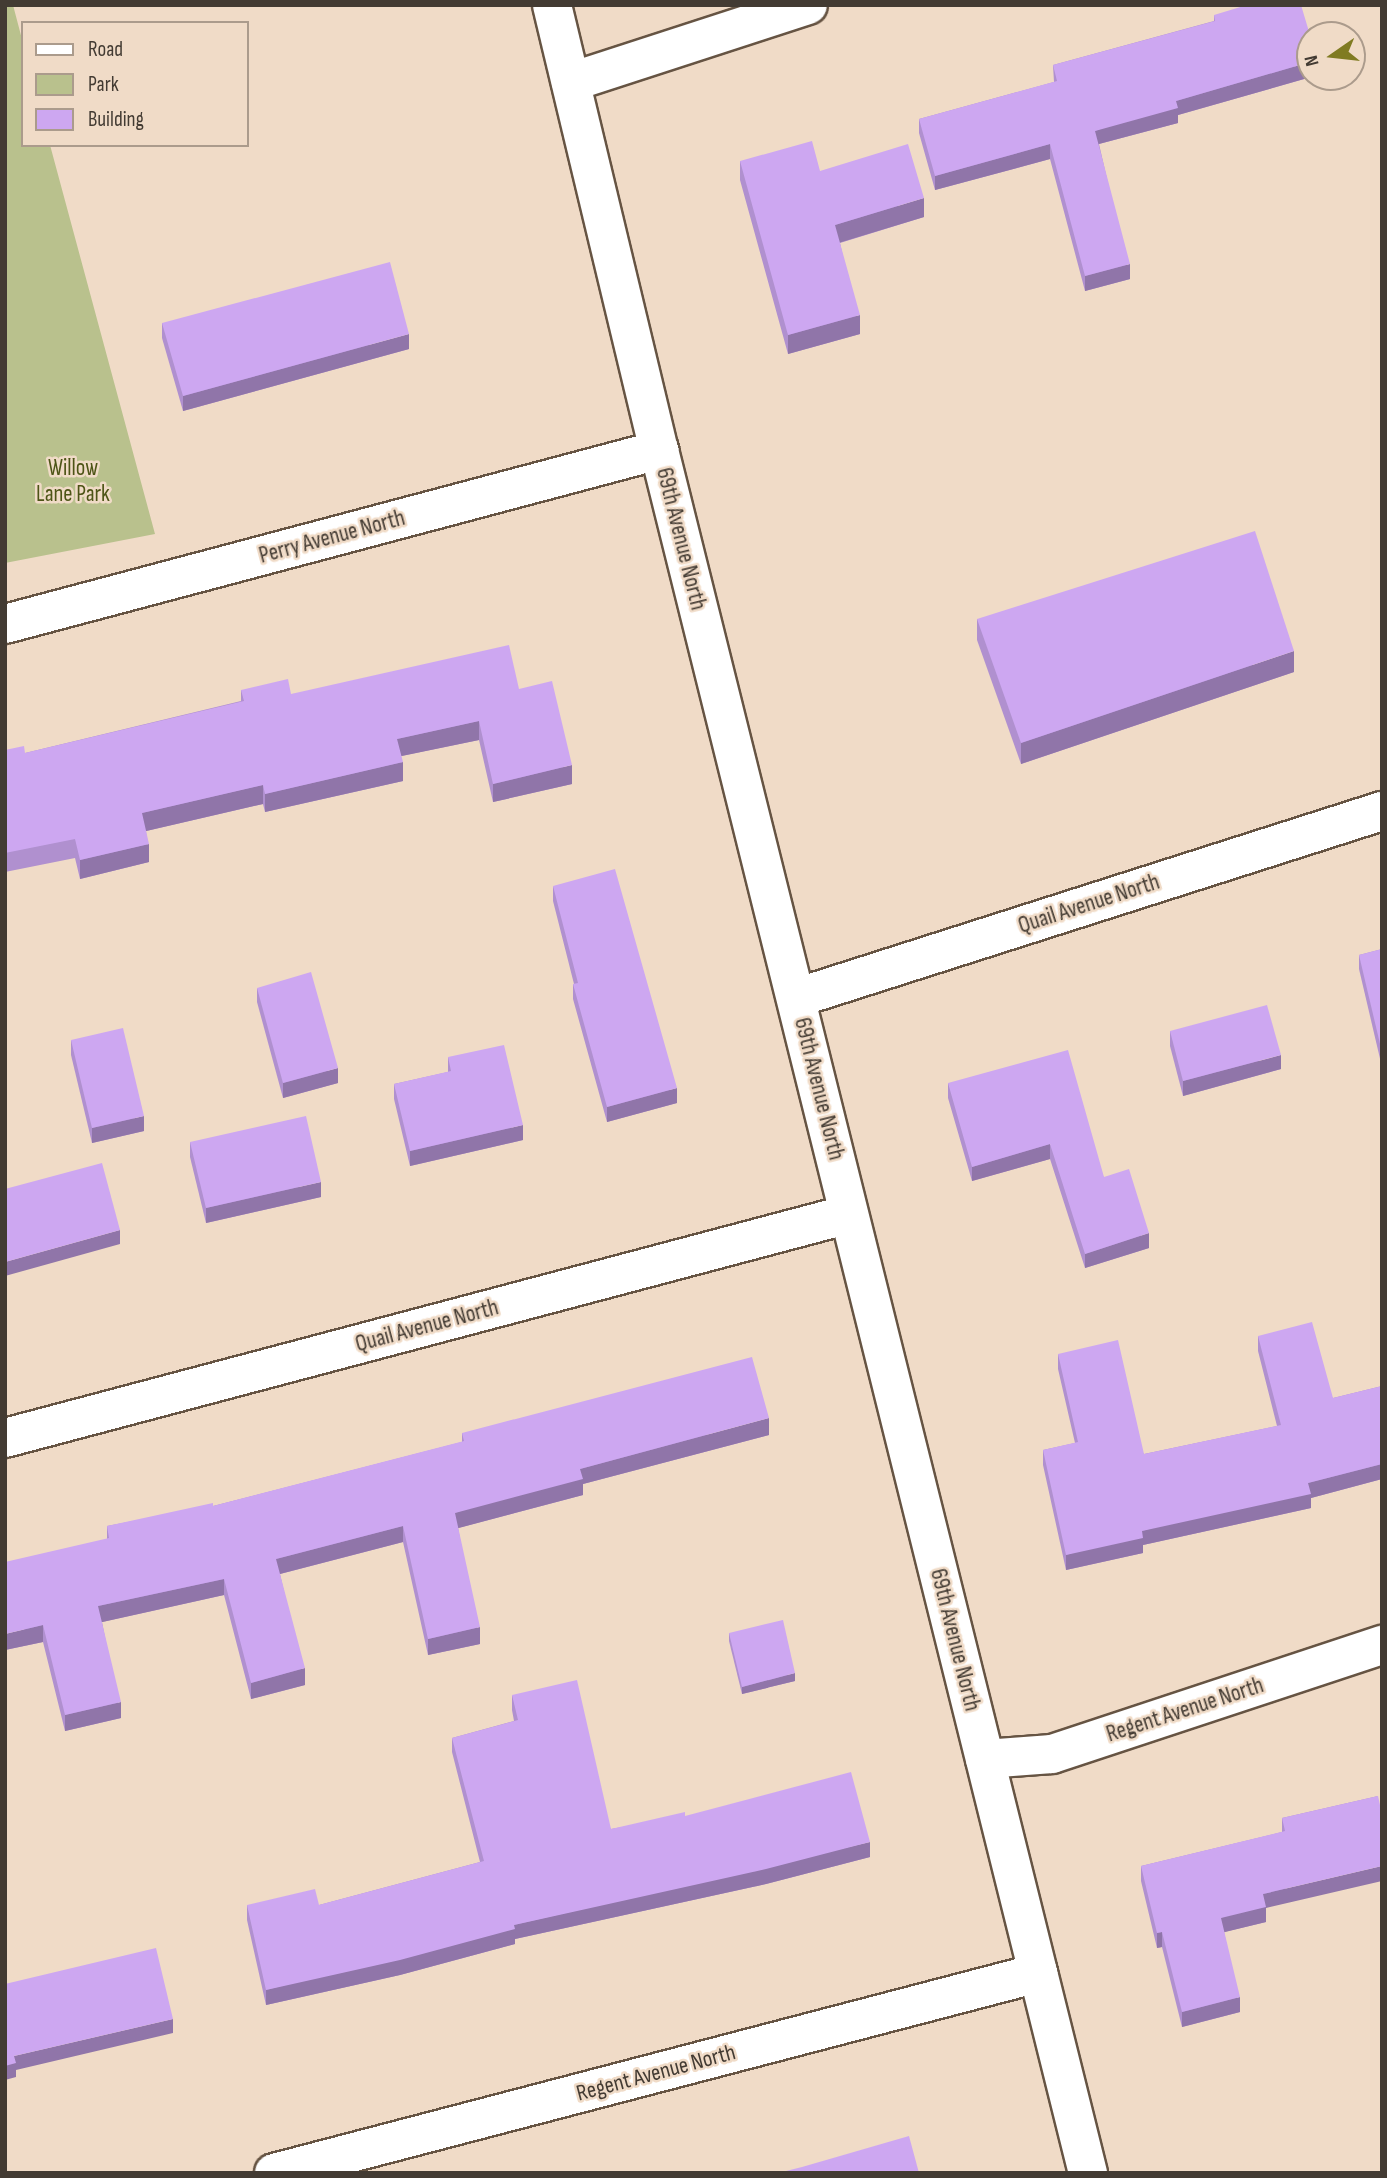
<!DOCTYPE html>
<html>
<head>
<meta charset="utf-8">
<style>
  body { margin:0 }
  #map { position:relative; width:1387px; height:2178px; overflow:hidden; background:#f0dbc7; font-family:"Sofia Sans Condensed",sans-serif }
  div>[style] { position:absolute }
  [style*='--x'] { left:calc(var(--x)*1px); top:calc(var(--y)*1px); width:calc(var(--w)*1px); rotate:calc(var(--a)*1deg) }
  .green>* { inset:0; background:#b9c18d }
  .roads { filter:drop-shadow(2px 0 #665443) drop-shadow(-2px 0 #665443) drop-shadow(0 2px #665443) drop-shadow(0 -2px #665443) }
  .minor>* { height:38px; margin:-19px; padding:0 19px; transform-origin:19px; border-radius:19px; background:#fff }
  .wall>* { inset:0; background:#b090cf }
  .shaded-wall>* { inset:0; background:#9075a9 }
  .building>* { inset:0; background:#cda7f1 }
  span { translate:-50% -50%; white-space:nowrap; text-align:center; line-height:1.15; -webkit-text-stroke:5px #f0dbc7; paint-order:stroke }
  .park-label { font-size:23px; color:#4d5416 }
  .street-label { font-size:23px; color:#433b33 }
  .frame { position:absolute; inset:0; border:7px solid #433b33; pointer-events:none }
  .legend { position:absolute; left:21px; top:21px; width:228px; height:126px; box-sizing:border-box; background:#f0dbc7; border:2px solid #ab9b8c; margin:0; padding:9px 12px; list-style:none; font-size:21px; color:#433b33 }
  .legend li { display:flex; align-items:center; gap:14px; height:35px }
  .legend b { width:35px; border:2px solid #ab9b8c }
  .north { position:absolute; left:1296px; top:21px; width:70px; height:70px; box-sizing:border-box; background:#f0dbc7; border:2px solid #ab9b8c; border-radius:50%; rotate:256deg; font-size:19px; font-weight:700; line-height:28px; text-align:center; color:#433b33 }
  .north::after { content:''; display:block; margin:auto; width:24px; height:32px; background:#807b22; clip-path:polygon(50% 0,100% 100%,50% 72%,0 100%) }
</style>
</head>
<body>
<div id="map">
  <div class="green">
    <i style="clip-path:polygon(5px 5px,13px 5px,23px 43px,23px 145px,50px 145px,155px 534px,5px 563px)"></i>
  </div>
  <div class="roads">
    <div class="minor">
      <i style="--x:552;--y:5;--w:458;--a:76.5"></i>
      <i style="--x:659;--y:450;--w:1776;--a:76.02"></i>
      <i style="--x:571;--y:82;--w:249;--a:-18"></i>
      <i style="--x:5;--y:624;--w:677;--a:-14.9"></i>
      <i style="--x:796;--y:998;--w:615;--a:-17.7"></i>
      <i style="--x:5;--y:1438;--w:873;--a:-14.86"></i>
      <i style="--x:985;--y:1759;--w:67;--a:-4.3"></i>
      <i style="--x:1052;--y:1754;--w:348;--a:-18.3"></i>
      <i style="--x:274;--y:2173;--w:790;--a:-14.67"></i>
    </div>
  </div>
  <div class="wall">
    <i style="clip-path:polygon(1214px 15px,1311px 77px,1178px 115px,1178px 123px,1099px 144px,1130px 279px,1085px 291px,1050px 159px,935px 190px,919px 133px,919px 119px,1054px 82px,1053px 65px,1214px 21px)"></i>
    <i style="clip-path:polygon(740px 161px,820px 171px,924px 217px,840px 243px,860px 334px,788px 354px,740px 180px)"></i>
    <i style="clip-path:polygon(162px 323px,409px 349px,183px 411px,162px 338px)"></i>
    <i style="clip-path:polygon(977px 619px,1294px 672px,1021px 764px,977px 640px)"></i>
    <i style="clip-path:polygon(519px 689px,572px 784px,493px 802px,479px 740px,401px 756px,403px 781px,265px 812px,263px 804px,146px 831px,149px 862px,80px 879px,75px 858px,5px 872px,5px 750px,25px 753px,241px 701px,241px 690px,291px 694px)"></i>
    <i style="clip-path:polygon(553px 886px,677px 1103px,607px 1122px,573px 999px,573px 984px,574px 984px,553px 901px)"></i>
    <i style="clip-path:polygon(1382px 949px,1381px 1063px,1359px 969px,1359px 955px)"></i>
    <i style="clip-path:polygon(257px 988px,338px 1083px,283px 1098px,257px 1002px)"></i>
    <i style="clip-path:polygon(1170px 1031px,1281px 1069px,1183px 1096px,1170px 1046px)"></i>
    <i style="clip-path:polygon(71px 1040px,144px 1131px,92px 1143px,71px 1055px)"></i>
    <i style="clip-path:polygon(448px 1057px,523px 1140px,410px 1166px,394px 1099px,394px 1084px,448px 1072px)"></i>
    <i style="clip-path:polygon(948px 1083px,1104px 1177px,1149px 1248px,1085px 1268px,1050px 1159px,972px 1181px,948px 1098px)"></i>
    <i style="clip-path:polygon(190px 1142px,321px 1197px,206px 1223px,190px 1157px)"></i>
    <i style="clip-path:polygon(1258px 1336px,1333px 1398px,1382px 1386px,1382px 1479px,1311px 1498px,1311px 1508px,1143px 1545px,1143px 1553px,1066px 1570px,1043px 1465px,1043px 1450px,1075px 1443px,1058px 1369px,1058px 1354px,1144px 1454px,1277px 1426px,1258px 1351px)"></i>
    <i style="clip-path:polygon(462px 1433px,769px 1435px,583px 1484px,583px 1495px,458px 1528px,480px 1644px,428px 1655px,403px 1542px,280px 1574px,305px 1685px,251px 1699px,224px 1595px,102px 1622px,121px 1718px,65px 1731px,43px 1642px,5px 1650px,107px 1539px,107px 1526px,213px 1506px,462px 1442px)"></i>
    <i style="clip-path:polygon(729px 1633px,795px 1681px,742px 1694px,729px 1641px)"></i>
    <i style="clip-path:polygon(512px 1695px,611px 1829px,685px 1816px,870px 1857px,766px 1884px,515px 1939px,515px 1944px,400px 1975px,266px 2005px,247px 1920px,247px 1905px,319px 1905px,480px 1862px,452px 1752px,452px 1738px,514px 1721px,512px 1710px)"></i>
    <i style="clip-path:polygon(1378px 1796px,1266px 1908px,1266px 1922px,1224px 1932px,1240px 2012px,1182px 2027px,1162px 1947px,1157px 1948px,1141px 1881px,1141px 1866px,1282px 1832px,1282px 1818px)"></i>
  </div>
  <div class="shaded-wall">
    <i style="clip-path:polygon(1310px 62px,1311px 77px,1178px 115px,1178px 123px,1095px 145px,1095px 131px,1176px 101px)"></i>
    <i style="clip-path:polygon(1050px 144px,1050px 159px,935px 190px,935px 176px)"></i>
    <i style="clip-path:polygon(924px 198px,924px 217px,835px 244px,835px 225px)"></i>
    <i style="clip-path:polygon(1130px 264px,1130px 279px,1085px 291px,1085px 276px)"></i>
    <i style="clip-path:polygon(860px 315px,860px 334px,788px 354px,788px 335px)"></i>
    <i style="clip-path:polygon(409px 334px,409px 349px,183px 411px,183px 396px)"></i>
    <i style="clip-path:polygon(1294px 651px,1294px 672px,1021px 764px,1021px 743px)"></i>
    <i style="clip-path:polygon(479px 721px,479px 740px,397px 757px,397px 739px)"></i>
    <i style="clip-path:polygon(403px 762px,403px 781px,265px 812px,265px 794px)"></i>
    <i style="clip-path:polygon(572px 765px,572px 784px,493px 802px,493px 784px)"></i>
    <i style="clip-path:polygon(263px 785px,263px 804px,142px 832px,142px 813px)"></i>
    <i style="clip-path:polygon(149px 844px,149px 862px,80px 879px,80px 860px)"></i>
    <i style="clip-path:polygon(1381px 1048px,1382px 1048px,1382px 1063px,1381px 1063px)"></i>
    <i style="clip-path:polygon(1281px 1055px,1281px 1069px,1183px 1096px,1183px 1081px)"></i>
    <i style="clip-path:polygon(338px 1068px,338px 1083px,283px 1098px,283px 1083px)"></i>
    <i style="clip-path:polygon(677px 1088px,677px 1103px,607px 1122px,607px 1107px)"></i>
    <i style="clip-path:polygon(144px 1116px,144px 1131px,92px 1143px,92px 1128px)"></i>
    <i style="clip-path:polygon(523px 1125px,523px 1140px,410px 1166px,410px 1151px)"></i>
    <i style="clip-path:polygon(1050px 1144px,1050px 1159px,972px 1181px,972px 1167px)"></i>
    <i style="clip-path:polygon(321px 1182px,321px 1197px,206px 1223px,206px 1208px)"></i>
    <i style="clip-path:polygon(120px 1230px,120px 1244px,5px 1276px,5px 1262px)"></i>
    <i style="clip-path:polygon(1149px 1233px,1149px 1248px,1085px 1268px,1085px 1254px)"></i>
    <i style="clip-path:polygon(769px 1418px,769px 1435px,583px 1484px,583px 1495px,455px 1529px,455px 1513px,580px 1469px)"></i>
    <i style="clip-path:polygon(1382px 1464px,1382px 1479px,1311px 1498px,1311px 1508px,1143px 1545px,1143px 1553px,1066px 1570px,1066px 1555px,1142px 1531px,1308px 1483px)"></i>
    <i style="clip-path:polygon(403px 1526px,403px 1542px,276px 1575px,276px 1559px)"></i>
    <i style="clip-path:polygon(224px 1579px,224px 1595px,98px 1623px,98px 1606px)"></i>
    <i style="clip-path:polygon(43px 1625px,43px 1642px,5px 1650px,5px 1634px)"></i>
    <i style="clip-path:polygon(480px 1627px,480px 1644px,428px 1655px,428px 1639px)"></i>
    <i style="clip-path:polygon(305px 1668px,305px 1685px,251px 1699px,251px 1683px)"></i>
    <i style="clip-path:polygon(795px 1673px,795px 1681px,742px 1694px,742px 1687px)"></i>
    <i style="clip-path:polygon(121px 1702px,121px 1718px,65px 1731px,65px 1715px)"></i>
    <i style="clip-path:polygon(870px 1842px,870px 1857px,766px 1884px,515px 1939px,515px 1944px,400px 1975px,266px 2005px,266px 1990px,514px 1925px)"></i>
    <i style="clip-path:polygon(1382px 1866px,1382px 1881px,1266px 1908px,1266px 1922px,1221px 1933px,1221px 1918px,1263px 1894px)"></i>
    <i style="clip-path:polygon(1162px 1932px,1162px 1947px,1157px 1948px,1157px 1933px)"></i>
    <i style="clip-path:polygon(1240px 1997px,1240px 2012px,1182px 2027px,1182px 2012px)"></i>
    <i style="clip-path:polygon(173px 2019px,173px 2033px,16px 2070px,16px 2077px,5px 2080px,5px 2066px,14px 2056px)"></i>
  </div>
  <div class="building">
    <i style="clip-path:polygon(1247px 5px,1301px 5px,1310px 35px,1310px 62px,1176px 101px,1178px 108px,1095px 131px,1130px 264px,1085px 276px,1050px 144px,935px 176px,919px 119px,1057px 81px,1053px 65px,1215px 21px,1214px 15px)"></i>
    <i style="clip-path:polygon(812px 141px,820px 171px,908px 144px,924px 198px,835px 225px,860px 315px,788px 335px,740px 161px)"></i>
    <i style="clip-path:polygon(390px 262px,409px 334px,183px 396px,162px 323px)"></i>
    <i style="clip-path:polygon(1255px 531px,1294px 651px,1021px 743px,977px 619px)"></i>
    <i style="clip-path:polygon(509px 645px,519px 689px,552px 681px,572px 765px,493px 784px,479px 721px,397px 739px,403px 762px,265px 794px,263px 785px,142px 813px,149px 844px,80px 860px,75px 839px,5px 853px,5px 750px,24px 746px,25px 753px,244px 701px,241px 690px,288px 679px,291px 694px)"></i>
    <i style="clip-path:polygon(615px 869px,677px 1088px,607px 1107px,573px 984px,578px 983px,553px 886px)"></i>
    <i style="clip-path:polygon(1382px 949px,1382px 1048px,1381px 1048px,1359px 955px)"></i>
    <i style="clip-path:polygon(311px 972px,338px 1068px,283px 1083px,257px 988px)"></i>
    <i style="clip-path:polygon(1267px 1005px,1281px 1055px,1183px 1081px,1170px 1031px)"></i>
    <i style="clip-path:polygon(123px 1028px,144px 1116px,92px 1128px,71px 1040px)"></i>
    <i style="clip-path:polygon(504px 1045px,523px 1125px,410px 1151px,394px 1084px,451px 1071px,448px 1057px)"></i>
    <i style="clip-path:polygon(1068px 1050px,1104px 1177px,1129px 1169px,1149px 1233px,1085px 1254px,1050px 1144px,972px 1167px,948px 1083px)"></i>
    <i style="clip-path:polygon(306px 1116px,321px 1182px,206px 1208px,190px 1142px)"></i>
    <i style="clip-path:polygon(102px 1163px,120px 1230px,5px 1262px,5px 1189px)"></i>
    <i style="clip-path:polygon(1312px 1322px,1333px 1398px,1382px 1386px,1382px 1464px,1308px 1483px,1311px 1494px,1142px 1531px,1143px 1538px,1066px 1555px,1043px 1450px,1078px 1442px,1058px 1354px,1118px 1340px,1144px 1454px,1281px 1425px,1258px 1336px)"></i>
    <i style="clip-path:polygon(752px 1357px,769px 1418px,580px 1469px,583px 1479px,455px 1513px,480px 1627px,428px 1639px,403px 1526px,276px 1559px,305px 1668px,251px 1683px,224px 1579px,98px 1606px,121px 1702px,65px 1715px,43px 1625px,5px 1634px,5px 1562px,109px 1538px,107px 1526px,213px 1503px,213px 1506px,464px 1441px,462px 1433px)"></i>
    <i style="clip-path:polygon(783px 1620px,795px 1673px,742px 1687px,729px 1633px)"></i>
    <i style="clip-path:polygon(577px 1680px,611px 1829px,685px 1812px,685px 1816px,851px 1772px,870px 1842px,766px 1869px,514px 1925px,515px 1929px,400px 1960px,266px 1990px,247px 1905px,315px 1889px,319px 1905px,484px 1861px,452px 1738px,518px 1720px,512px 1695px)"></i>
    <i style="clip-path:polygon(1378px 1796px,1382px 1814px,1382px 1866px,1263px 1894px,1266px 1907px,1221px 1918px,1240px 1997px,1182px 2012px,1162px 1932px,1157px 1933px,1141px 1866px,1285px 1831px,1282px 1818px)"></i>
    <i style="clip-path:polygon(156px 1948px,173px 2019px,14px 2056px,16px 2063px,5px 2066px,5px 1984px)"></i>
    <i style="clip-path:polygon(909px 2136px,919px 2173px,778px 2173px,802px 2167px)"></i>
  </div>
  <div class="park-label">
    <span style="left:73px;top:481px">Willow<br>Lane Park</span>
  </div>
  <div class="street-label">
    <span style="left:332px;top:537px;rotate:-15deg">Perry Avenue North</span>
    <span style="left:681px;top:539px;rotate:76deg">69th Avenue North</span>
    <span style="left:1089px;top:904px;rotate:-18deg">Quail Avenue North</span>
    <span style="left:819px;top:1089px;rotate:76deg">69th Avenue North</span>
    <span style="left:427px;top:1326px;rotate:-15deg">Quail Avenue North</span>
    <span style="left:955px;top:1640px;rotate:76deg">69th Avenue North</span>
    <span style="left:1185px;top:1710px;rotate:-18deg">Regent Avenue North</span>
    <span style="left:656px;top:2073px;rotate:-15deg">Regent Avenue North</span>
  </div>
  <div class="frame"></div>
  <ul class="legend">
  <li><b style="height:9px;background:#fff"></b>Road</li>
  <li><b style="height:19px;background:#b9c18d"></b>Park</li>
  <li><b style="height:19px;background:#cda7f1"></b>Building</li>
  </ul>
  <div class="north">N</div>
</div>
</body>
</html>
